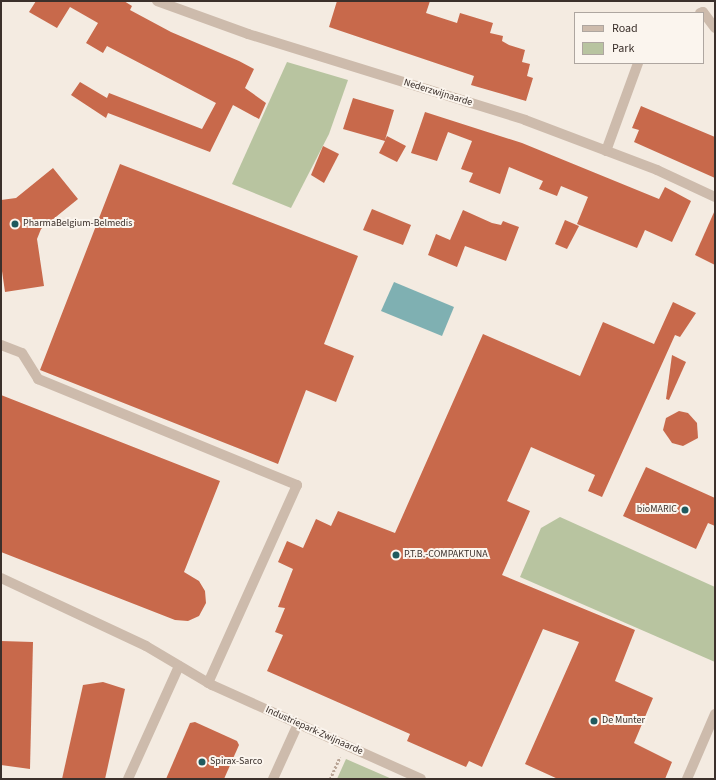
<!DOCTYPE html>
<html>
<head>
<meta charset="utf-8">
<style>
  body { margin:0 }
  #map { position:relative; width:716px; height:780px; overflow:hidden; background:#f4ebe1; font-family:"Source Sans 3",sans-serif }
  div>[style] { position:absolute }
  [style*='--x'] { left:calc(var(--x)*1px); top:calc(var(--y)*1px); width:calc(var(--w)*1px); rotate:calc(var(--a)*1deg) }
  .green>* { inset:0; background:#b8c4a0 }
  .water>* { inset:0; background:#7fb0b2 }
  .building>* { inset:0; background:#c8694b }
  .path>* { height:2.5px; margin-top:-1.25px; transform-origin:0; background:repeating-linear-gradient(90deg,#b9a596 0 2px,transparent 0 4px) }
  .minor>* { height:10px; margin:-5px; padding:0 5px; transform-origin:5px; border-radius:5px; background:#cdbbac }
  .dots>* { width:11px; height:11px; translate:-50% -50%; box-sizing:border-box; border:2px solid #fbf5ee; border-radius:50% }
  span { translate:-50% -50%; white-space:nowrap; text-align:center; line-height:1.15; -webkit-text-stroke:4px #fbf5ee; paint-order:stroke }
  .street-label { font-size:10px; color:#3b302b }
  .poi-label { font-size:10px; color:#3b302b }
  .left { translate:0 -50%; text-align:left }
  .right { translate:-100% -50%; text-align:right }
  .frame { position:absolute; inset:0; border:2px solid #3b302b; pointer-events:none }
  .legend { position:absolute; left:574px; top:12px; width:130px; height:52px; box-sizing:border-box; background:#fbf5ee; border:1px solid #aea6a0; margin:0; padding:5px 7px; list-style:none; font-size:12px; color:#3b302b }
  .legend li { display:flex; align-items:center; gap:8px; height:20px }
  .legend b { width:20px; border:1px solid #aea6a0 }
</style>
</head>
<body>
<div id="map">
  <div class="green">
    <i style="clip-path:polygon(287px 62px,348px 80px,329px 134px,291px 208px,232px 184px)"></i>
    <i style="clip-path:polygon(560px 517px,715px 587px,715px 662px,520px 577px,541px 528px)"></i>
    <i style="clip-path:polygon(346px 759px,392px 779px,337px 779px)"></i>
  </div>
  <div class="water">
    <i style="clip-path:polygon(394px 282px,454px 307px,442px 336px,381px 311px)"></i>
  </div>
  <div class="building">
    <i style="clip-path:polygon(36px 1px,124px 1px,132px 6px,130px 10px,171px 32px,239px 61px,254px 69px,245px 88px,266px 103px,259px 119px,233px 105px,210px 152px,108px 113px,106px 118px,71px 95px,80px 82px,107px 98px,109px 93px,202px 129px,216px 103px,107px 46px,103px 53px,86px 43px,98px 23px,70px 7px,57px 28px,29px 12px)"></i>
    <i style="clip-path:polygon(337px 1px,430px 1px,426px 13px,457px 23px,460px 13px,493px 23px,490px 33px,503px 36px,502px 41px,509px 45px,525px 50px,522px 62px,530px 64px,527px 76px,533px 78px,526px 101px,471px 85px,474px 76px,329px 27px)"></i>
    <i style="clip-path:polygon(353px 98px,394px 110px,385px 140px,387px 136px,406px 146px,397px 162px,379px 153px,385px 141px,343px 129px)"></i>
    <i style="clip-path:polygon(641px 106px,715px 137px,715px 178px,634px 142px,639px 130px,632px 128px)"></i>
    <i style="clip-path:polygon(425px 112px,522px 143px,659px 199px,665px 187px,691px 201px,672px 242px,645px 230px,637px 248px,577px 224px,588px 197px,561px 186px,557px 196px,539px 189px,543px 181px,509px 167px,500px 194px,469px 182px,473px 173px,461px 169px,472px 141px,448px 132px,437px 161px,411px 153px)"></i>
    <i style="clip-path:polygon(323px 146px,339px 154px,324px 183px,311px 175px)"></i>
    <i style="clip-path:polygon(120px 164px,358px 256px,324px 344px,354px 356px,336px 402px,306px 390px,278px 464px,40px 370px)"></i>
    <i style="clip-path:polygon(53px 168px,78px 199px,41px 229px,37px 239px,44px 286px,5px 292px,1px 264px,1px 200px,16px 198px)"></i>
    <i style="clip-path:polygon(372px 209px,411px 225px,403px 245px,363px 230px)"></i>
    <i style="clip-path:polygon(463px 210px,492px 223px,501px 225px,503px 221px,519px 227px,506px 261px,465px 246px,457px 267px,428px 255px,436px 234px,450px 240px)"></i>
    <i style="clip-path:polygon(715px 210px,715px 265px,695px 255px)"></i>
    <i style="clip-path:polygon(565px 220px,579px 226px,567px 249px,555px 244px)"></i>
    <i style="clip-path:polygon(673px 302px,696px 313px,680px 337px,675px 335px,602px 497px,588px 491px,595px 475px,531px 447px,507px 501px,530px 511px,502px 575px,635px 630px,615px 681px,653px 698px,634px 743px,672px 762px,665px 779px,558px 779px,525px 764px,579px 642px,543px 629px,482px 767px,469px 761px,466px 767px,407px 741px,410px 734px,267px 671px,283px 635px,275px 632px,285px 608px,278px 607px,293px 569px,278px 562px,287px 541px,303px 548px,316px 519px,331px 526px,338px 511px,395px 533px,483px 334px,580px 376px,603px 322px,654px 344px)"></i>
    <i style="clip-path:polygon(672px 355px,686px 362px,669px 400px,666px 399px)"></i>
    <i style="clip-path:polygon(1px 395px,220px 481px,184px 572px,199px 581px,205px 591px,206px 603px,199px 616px,188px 621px,175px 620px,1px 552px)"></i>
    <i style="clip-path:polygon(679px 411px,688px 413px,697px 423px,698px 438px,683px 446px,672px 443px,663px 430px,666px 418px)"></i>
    <i style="clip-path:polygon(646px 467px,715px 498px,715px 526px,708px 523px,696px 549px,623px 516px)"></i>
    <i style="clip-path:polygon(1px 641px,33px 642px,30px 769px,1px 765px)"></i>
    <i style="clip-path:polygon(103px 682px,125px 689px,105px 779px,62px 779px,83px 685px)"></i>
    <i style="clip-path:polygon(195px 722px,237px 741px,239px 745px,224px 779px,166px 779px,190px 723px)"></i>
  </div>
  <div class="path">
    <i style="--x:330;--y:779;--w:24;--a:-66"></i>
  </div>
  <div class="minor">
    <i style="--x:157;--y:1;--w:97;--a:19.9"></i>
    <i style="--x:248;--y:34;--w:290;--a:17.2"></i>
    <i style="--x:525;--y:120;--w:141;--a:20.7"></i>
    <i style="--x:657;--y:170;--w:64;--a:25"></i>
    <i style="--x:700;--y:13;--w:3;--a:-18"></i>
    <i style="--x:703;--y:12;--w:20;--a:53"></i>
    <i style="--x:606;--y:151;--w:94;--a:-70"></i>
    <i style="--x:1;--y:345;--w:22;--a:21"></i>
    <i style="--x:22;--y:353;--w:31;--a:58"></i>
    <i style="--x:38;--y:379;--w:280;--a:22.3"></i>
    <i style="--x:297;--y:485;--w:217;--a:114.2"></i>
    <i style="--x:1;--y:578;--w:160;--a:25.1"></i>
    <i style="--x:146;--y:646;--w:77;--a:30.6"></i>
    <i style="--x:212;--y:685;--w:229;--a:24.2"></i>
    <i style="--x:128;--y:779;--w:124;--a:-65.7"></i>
    <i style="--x:273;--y:779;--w:60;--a:-65.6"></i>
    <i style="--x:687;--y:779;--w:71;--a:-66.7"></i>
  </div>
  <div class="dots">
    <i style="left:15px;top:224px;background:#1f5a5e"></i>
    <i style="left:685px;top:510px;background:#1f5a5e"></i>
    <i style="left:396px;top:555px;background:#1f5a5e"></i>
    <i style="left:594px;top:721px;background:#1f5a5e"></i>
    <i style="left:202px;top:762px;background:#1f5a5e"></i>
  </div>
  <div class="street-label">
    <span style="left:438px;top:93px;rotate:17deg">Nederzwijnaarde</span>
    <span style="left:314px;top:731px;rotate:24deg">Industriepark-Zwijnaarde</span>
  </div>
  <div class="poi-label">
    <span class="left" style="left:23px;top:224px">PharmaBelgium-Belmedis</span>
    <span class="right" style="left:677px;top:510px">bioMARIC</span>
    <span class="left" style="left:404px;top:555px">P.T.B.-COMPAKTUNA</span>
    <span class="left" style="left:602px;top:721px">De Munter</span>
    <span class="left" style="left:210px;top:762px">Spirax-Sarco</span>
  </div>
  <div class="frame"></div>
  <ul class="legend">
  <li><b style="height:5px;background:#cdbbac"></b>Road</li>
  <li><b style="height:11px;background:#b8c4a0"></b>Park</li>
  </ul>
</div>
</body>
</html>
